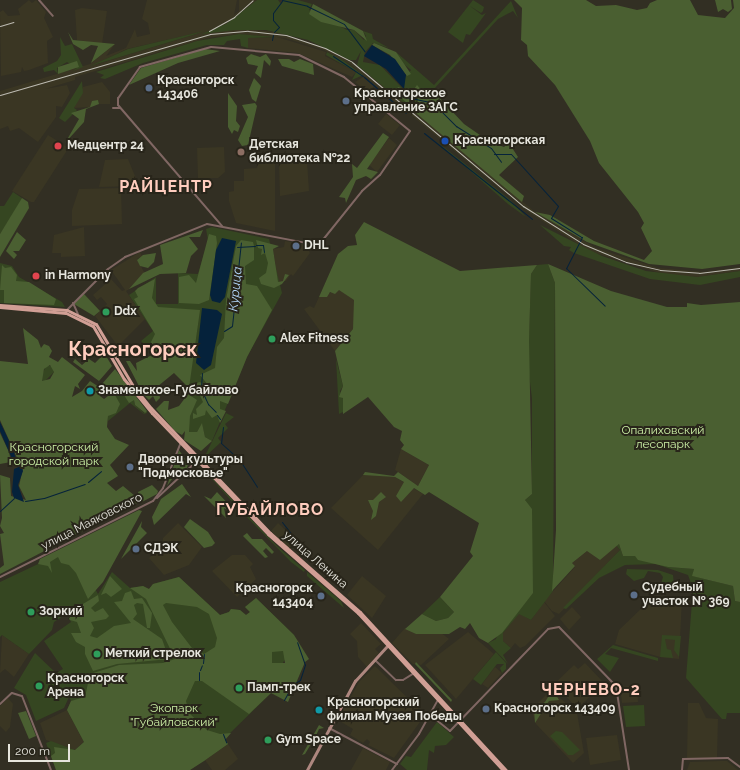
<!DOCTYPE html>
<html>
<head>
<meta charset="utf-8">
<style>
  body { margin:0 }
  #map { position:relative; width:740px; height:770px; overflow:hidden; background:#322f23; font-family:Raleway,sans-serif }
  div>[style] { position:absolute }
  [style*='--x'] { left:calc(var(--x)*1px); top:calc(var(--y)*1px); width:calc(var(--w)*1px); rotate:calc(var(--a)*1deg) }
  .built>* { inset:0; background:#3a3623 }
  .green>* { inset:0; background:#354621 }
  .forest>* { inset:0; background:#4a5f31 }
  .water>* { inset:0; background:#05223b }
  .stream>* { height:1px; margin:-0.5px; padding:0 0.5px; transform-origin:0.5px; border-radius:0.5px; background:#05223b }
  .tertiary>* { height:2px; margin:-1px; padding:0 1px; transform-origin:1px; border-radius:1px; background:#806763 }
  .secondary>* { height:2.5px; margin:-1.25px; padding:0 1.25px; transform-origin:1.25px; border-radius:1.25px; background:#ae877f }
  .primary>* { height:3px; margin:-1.5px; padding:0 1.5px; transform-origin:1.5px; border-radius:1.5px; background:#d19f95 }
  .rail>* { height:1px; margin:-0.5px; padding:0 0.5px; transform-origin:0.5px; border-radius:0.5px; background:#bdbbb2 }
  .dots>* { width:11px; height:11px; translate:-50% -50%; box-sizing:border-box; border:2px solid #28251a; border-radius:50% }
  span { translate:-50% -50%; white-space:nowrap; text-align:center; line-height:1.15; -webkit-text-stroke:4px #28251a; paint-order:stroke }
  .poi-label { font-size:12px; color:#e6e5dd; font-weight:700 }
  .left { translate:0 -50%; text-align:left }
  .right { translate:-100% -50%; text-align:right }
  .park-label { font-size:12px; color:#ccf0a6 }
  .street-label { font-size:12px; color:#e6e5dd }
  .water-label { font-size:13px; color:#b2d6f9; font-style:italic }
  .district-label { font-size:16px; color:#ffcdbe; font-weight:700; letter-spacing:1px }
  .town-label { font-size:20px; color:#ffcdbe; font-weight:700 }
  .scale { position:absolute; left:8px; top:744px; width:62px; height:18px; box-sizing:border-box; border:2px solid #e6e5dd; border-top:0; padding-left:5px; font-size:12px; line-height:14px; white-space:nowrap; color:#e6e5dd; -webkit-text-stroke:3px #28251a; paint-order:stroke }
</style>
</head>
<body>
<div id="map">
  <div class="built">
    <i style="clip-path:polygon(29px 0,32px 3px,36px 0,46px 12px,44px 18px,53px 37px,47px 41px,48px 63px,29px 70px,24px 71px,22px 67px,21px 72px,1px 76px,0 12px,3px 10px,8px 16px,20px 15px,18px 9px)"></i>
    <i style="clip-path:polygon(evenodd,147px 0,237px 0,234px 15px,239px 11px,239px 0,257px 0,226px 24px,208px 33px,243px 29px,277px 32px,336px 51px,379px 82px,535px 212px,596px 248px,658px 268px,704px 272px,740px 267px,740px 271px,697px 277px,666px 275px,589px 251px,527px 211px,351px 65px,324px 50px,285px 38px,239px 34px,207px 38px,75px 77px,75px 80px,45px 89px,67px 85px,70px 93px,62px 107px,56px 106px,56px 117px,38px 142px,19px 128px,10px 131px,8px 126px,0 129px,0 91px,90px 64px,115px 44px,106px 56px,126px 48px,135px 29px,137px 37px,150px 34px,148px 23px,142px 19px,147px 0,201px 32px,193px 35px,94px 65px,127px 49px,201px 32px)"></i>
    <i style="clip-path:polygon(82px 8px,107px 11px,102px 44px,77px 40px,75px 10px)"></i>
    <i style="clip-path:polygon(277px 37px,326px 52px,325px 56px,356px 72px,352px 77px,298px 53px,248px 48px,248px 38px)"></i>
    <i style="clip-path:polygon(363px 77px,374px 86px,368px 93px,355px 82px)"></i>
    <i style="clip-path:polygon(102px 82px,110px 92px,110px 104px,99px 104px,98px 100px,90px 107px,74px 108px,83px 87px)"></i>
    <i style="clip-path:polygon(386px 114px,400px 125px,392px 135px,378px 124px)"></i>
    <i style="clip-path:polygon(48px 135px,67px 147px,66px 152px,34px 202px,31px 202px,12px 191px)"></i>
    <i style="clip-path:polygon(389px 138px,397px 145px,377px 172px,369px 165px)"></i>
    <i style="clip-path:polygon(224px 147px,225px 172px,218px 178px,198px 178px,197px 148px)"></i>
    <i style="clip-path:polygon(128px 159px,139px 186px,99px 187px,105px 160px)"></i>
    <i style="clip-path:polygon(258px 159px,275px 161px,275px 231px,236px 223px,229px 201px,229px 192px,234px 191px,234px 181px,244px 181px,244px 169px,257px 168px)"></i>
    <i style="clip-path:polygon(307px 161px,309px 191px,280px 196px,279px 162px)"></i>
    <i style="clip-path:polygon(121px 188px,122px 224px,72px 226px,72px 210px,79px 189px)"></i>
    <i style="clip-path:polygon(84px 227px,85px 256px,61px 257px,61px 253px,52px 253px,54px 235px)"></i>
    <i style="clip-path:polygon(285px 241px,306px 245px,310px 253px,293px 276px,291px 274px,286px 281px,278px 282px,273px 249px,284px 247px)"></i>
    <i style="clip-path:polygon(140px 252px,142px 256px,137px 259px,144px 272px,151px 277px,126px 291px,145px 319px,118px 346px,95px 316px,107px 304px,101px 297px,97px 300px,93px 295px,111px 279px,122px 291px,125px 290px,111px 270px)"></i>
    <i style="clip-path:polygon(339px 289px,354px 300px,355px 317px,353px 329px,335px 351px,304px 309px,310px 306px,314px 308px,319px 297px)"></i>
    <i style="clip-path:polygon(401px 449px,429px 465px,418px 486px,395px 470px)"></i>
    <i style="clip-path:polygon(364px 474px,395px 477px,423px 494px,378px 550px,331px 508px)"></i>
    <i style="clip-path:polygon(178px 523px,202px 547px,189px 565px,164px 575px,149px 558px,162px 546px,163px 538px)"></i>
    <i style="clip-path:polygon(278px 523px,297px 541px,290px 550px,271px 531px)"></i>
    <i style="clip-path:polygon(616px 545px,620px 550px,559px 614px,552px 611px,544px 601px,575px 567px,572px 563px,587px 551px)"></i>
    <i style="clip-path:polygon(232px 555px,245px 555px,253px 564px,250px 567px,256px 579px,237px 597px,212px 571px)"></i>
    <i style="clip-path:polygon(362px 576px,386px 596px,372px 618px,347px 595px)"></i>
    <i style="clip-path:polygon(682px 599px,679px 659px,660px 657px,615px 644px,619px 630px,645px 605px,666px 606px)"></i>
    <i style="clip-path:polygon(544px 602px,555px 616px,525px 646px,520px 648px,515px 643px,511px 648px,503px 641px,503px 633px,519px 613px,531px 620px)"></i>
    <i style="clip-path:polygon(572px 607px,581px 617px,569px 630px,560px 619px)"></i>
    <i style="clip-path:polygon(361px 623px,381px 644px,375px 649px,379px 653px,367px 667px,358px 657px,357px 641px,350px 634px)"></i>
    <i style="clip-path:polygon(405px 628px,416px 634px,440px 632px,449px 639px,421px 665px,413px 664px,392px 643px)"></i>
    <i style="clip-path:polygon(468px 632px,494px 654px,456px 699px,425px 665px)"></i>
    <i style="clip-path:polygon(2px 635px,29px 654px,14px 677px,5px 669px,0 673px)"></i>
    <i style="clip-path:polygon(585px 663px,605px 684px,577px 708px,554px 684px,574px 665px,578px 669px)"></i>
    <i style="clip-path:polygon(375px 666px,425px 715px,394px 758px,368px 745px,370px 742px,367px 739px,363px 743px,350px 735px,353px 729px,338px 720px,359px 682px)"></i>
    <i style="clip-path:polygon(495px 667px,502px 673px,488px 688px,482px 684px)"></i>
    <i style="clip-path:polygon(637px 685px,638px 702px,622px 703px,620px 687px)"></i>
    <i style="clip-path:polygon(551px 690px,577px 713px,584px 753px,573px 763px,536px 724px,533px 715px,533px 708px)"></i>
    <i style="clip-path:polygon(8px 698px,13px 704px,10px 727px,6px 732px,0 726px,0 706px)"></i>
    <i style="clip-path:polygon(688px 703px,699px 703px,706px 718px,718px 719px,717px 758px,687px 758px)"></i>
    <i style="clip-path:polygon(67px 710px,84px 742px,75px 750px,46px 740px,40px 723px)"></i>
    <i style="clip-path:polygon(617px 735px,621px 760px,590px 765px,586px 738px)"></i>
    <i style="clip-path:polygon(228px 744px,238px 759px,225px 770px,212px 770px,205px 760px)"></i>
    <i style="clip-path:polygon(363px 748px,390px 762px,386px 770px,351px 770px)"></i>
    <i style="clip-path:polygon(720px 761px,727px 761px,738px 770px,687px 770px,690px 762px)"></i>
  </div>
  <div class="green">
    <i style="clip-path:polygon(evenodd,257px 0,278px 0,281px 4px,283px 0,298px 0,312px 4px,309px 10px,347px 30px,354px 30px,364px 40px,366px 36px,363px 31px,372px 34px,373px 39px,389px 48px,373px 43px,365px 52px,363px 62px,380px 65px,403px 89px,404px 78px,411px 70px,400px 61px,396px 52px,434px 85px,511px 1px,518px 18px,513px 11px,498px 19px,434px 89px,428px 90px,417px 114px,357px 65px,361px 51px,356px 60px,350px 60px,308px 40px,266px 30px,236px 30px,202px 34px,226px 24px,257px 0,400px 88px,404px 91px,422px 92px,415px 100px,407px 100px,396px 91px,400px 88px)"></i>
    <i style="clip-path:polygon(473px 0,484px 7px,483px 11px,481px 13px,470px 6px,482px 15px,486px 13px,470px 35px,466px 34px,463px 43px,448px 32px)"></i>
    <i style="clip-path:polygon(204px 31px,193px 35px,90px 66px,128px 49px)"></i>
    <i style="clip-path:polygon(239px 34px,275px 37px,248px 38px,248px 48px,241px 46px,240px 39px,227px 41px,224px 45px,207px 45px,143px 63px,105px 79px,100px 78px,104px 75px,96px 72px,197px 41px)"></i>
    <i style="clip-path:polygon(60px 37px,65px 46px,72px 44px,83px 67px,73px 71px,77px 68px,67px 62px,57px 68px,58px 74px,54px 70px,44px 72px,43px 68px,57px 61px,61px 55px)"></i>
    <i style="clip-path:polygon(327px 52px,344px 61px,363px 75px,352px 80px,356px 72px,326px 55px)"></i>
    <i style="clip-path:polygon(82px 81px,83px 93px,74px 108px,77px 110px,65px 122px,59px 118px)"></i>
    <i style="clip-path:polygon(436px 141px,509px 199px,526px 217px,508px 204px)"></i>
    <i style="clip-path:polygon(13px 192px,22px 198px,21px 203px,0 234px,0 206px,4px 206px)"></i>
    <i style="clip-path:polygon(540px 225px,602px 256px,646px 271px,697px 277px,740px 271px,740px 277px,700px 285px,650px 279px,574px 253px,569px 250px,571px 247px,564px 246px)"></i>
    <i style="clip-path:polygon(212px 227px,269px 239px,282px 293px,247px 357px,212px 441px,205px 437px,202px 424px,197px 432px,188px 432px,192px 394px,188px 394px,189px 388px,161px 351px,153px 354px,141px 341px,153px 331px,129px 295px,156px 277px,156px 304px,178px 304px,178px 273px,198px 274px,208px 240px,206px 229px)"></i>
    <i style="clip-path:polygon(0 263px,12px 266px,19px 277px,62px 302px,65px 307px,0 303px)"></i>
    <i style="clip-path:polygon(548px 264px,555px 283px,553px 591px,531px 620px,519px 614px,503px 633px,503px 641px,511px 648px,503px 655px,508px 664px,488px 643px,496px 639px,528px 507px,525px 500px,532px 494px,532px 399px,528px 365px,531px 274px,537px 265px)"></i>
    <i style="clip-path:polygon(336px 359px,343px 386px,340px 391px,344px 401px,343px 412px,339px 414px)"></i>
    <i style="clip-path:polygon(46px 366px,52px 366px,54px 372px,44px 382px,40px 379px)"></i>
    <i style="clip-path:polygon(113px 391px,134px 400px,135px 405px,144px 413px,147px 411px,147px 413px,144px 414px,130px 403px,108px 421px,108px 416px,119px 407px)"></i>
    <i style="clip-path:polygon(226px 413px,234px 417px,225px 424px,228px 428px,218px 438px,221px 442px,204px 458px)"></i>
    <i style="clip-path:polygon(200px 466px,277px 546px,305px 570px,304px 572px,291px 562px,237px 507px)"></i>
    <i style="clip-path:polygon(619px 544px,623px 556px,635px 556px,668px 567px,694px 569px,693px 576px,733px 586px,735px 601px,740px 602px,740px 713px,727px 713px,726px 719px,722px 719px,686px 678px,693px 589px,688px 575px,656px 564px,625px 565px,599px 578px,566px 609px,563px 608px,620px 550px,616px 545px)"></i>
    <i style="clip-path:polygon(72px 548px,98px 594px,112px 572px,130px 588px,143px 586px,149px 589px,153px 584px,179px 577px,220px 615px,229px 612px,231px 609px,240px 610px,246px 615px,250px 612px,245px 607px,256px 598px,294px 635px,296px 641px,269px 686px,271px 693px,225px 738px,228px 744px,190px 770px,56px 770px,46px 743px,51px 741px,75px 750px,84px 742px,67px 710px,71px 701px,69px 697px,64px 708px,36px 721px,26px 695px,14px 688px,35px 653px,56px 673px,63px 669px,44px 641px,71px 622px,66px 614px,54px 622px,52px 630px,29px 654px,2px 635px,0 637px,0 582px)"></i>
    <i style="clip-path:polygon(627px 569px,658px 570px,673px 575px,674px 585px,658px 594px,663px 577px,660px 573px,648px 571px,644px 578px,637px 580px,635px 575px,637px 580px,634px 581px,626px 574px)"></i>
    <i style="clip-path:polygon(307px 572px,341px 601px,344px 608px,307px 576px)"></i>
    <i style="clip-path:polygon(440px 597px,454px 612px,448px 618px,436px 621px,422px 614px)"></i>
    <i style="clip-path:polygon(662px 635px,681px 636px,679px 657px,674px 650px,675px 640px,665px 639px,667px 649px,671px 650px,673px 658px,660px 657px)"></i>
    <i style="clip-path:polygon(613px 645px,658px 658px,658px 661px,611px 648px,605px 654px,619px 658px,610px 672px,597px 659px)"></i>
    <i style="clip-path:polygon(496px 652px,506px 663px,506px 669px,502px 673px,500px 668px,504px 664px,497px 664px,481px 685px,473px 679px)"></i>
    <i style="clip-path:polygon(644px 705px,645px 726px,626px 727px,623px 706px)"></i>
    <i style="clip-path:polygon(437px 722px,454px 737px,446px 745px,435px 746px,434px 753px,429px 750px,427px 770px,407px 770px,400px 764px,406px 756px,411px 757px)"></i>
    <i style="clip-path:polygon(556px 731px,562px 732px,580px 750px,573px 755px,568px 755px,550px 736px)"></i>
  </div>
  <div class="forest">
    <i style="clip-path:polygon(514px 0,586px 0,596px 6px,616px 5px,637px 10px,647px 8px,650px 3px,657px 0,690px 0,698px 15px,725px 18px,734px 8px,733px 0,740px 0,740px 264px,702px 269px,649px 264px,587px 242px,535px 212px,550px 215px,594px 241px,644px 260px,652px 251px,641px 228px,644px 223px,638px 212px,599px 163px,590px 141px,555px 85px,528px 56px,527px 45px,521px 40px,522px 8px)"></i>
    <i style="clip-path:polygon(731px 0,732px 9px,728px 12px,723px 9px,718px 12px,715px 0)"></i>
    <i style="clip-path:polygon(313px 4px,363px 31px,367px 41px,354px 30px,321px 22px,309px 14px)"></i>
    <i style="clip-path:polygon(68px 32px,73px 40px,115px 44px,91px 63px,98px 46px,91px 45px,83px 50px,73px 44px)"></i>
    <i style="clip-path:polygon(374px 43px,396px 52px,411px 74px,407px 76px,390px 55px,372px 45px)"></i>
    <i style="clip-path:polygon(205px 49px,220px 51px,178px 63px,129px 85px,141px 68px)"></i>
    <i style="clip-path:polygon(251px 54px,260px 57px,266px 54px,271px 61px,270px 66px,264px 60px,261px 78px,255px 73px,258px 66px,248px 64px,246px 58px)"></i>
    <i style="clip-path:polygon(278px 59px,289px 59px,294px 62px,300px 59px,313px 64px,314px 75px,282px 66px)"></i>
    <i style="clip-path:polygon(77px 61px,79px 67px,58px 74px,58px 67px)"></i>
    <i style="clip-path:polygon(254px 78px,261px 86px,256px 102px,252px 99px,249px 90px)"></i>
    <i style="clip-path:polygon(417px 85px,423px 92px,433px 91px,464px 124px,490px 142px,504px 147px,509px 143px,518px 157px,499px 175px,524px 196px,522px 202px,417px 114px,418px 110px,414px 105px,422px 93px,417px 95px,412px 107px,395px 93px,398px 87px,412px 92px)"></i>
    <i style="clip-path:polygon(228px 93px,237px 106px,236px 121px,240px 126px,238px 132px,234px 130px,232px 134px,228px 127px)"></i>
    <i style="clip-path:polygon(98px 100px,99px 104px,86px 109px,84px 122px,65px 143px,79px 119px,71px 113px,90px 107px,92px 101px)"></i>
    <i style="clip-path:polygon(255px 103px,257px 106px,248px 145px,242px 146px,238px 140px,248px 117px,242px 105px)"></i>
    <i style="clip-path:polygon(383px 133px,389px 137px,367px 169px,378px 172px,371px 179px,366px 176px,356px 180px,346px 203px,345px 198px,339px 197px,353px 177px,352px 164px,357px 168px)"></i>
    <i style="clip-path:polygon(22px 198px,28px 202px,29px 208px,0 257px,0 234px)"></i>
    <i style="clip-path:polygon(364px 222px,460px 271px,537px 265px,531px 274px,529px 340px,532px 494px,525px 500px,532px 509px,533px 593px,502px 633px,488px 643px,479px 638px,470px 623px,465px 629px,460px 627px,449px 634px,416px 634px,405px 629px,422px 614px,436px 621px,448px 618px,454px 612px,440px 597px,473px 556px,470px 552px,479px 523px,429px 492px,425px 495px,414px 488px,401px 502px,396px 496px,404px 482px,395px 477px,363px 475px,365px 472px,394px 476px,398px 472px,418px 486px,429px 465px,401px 449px,404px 445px,400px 440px,402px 431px,394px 427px,368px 397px,343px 414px,343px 398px,339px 397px,343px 386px,335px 351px,353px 329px,354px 300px,339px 290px,335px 294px,330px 292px,327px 297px,319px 297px,338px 254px,348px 246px,357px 245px,355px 235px)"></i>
    <i style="clip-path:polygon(203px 230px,200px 237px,189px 237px,198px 249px,191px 256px,186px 273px,160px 274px,129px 289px,143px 273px,163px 264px,160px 245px)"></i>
    <i style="clip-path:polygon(17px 232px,26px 240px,19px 251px,13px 251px,17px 255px,14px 259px,6px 251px)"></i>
    <i style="clip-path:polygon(209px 234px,216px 236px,217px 243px,209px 300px,199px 304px,179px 303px,179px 277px,189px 275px,196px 283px)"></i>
    <i style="clip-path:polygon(241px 240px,253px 242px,254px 246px,254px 260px,245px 266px,246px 284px,257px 286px,272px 310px,247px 357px,228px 404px,220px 401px,220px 409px,226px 411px,220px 423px,217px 415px,212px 418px,206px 410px,205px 415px,193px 419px,193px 413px,197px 415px,196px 409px,203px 402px,195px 385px,199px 382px,208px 385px,200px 375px,215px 368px,217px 347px,224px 338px,226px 300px,236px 246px)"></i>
    <i style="clip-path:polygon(256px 240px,279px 246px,273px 249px,278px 282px,283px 281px,285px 274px,289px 275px,282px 284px,274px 288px,261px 284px,259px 278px,266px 273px,268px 263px,265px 253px,261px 255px,262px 249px,258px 248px)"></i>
    <i style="clip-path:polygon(156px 253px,154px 262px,148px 268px,140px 266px,137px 260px,143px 255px)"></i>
    <i style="clip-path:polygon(548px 264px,611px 291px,667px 307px,687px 307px,687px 303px,701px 305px,740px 302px,740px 602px,735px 601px,733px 586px,692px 576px,694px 569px,668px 567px,638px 560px,635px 556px,623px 556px,619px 544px,600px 560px,587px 551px,572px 563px,575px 566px,552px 591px,556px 530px,555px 283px)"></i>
    <i style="clip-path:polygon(2px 265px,5px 268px,11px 267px,17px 275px,16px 281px,29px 282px,56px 299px,54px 305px,4px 303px,4px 290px,0 290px)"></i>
    <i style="clip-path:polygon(155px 279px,152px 298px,158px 307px,200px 310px,189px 388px,174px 373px,152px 391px,159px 392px,160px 398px,156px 402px,153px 396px,149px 400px,143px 394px,126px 361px,130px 361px,137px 371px,136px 363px,154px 354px,151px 342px,155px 334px,134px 299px,138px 297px,135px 291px,138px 288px)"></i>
    <i style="clip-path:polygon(84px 294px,100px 311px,94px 316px,74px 304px)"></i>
    <i style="clip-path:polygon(evenodd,23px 328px,38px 340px,41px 348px,44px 344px,49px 346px,52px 351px,49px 357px,58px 362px,62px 357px,85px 375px,78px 384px,80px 389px,75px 386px,72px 397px,82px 391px,90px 381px,102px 389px,100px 396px,104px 399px,112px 393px,115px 395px,120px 404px,116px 413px,108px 416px,107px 427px,115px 439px,129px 445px,110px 465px,118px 476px,107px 483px,116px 491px,123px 486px,135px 496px,137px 503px,0 574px,0 568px,4px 565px,0 534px,4px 533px,0 526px,2px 518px,0 475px,10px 478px,11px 496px,26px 500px,19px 486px,24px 464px,18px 460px,0 420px,0 361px,28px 364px,23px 328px,50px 365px,54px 372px,50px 379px,42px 381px,44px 369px,50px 365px)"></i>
    <i style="clip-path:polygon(102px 356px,106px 356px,112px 366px,99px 381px,73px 362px,75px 359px,82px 365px,89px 359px,95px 363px)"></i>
    <i style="clip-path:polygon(115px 369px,147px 411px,145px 413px,135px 405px,134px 400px,129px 403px,124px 395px,102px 384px)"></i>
    <i style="clip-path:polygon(188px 394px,197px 400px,190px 416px,189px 432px,197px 432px,202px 423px,205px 437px,212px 441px,201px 451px,184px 440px,185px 431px,182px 435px,175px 431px,156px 409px,164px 401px,169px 401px,168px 410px,179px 406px)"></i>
    <i style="clip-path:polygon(0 433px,9px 452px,11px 462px,0 464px)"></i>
    <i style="clip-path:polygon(179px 450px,185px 459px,189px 457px,193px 461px,189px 460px,187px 468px,175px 475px,167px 486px)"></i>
    <i style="clip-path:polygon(182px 484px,191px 497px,186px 494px,154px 525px,152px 517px,161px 499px)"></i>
    <i style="clip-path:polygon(152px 485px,158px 491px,157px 494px,140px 503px,138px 492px)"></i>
    <i style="clip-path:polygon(217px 492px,234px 510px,232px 513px,224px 508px,226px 518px,204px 496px,211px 499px)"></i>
    <i style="clip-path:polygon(381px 492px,386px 497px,379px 502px,376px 516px,371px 520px,373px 511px,368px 500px,373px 500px)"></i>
    <i style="clip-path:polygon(139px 510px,142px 511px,103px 582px,88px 599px,76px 573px,69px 565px,61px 563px,58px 557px,50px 562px,52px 573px,48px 566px,38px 564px,40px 559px)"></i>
    <i style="clip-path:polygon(190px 519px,208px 532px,215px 543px,212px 546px,204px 548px,184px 527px)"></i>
    <i style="clip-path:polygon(142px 521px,141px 527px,147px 533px,121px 559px)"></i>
    <i style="clip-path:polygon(247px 533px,252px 539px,262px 539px,274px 552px,272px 554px,266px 548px,263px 551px,268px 557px,265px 558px,243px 536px)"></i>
    <i style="clip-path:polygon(110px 576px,122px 589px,111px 597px,106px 593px,101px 595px)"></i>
    <i style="clip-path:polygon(evenodd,179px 577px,220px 615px,229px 612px,231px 609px,240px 610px,246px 615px,250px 612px,245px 607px,256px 598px,294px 635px,309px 659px,305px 662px,288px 702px,271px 693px,249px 714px,202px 681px,195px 681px,186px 701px,189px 713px,207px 730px,220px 734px,231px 733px,225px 740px,228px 744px,204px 761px,190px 770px,56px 770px,51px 756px,55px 753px,54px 747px,75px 750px,84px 742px,67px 710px,71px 701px,85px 697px,90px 674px,119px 665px,163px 663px,175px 659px,146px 599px,130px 588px,143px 586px,149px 589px,153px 584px,179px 577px,166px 603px,197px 607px,209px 614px,217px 638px,215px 647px,204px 654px,192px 648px,172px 622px,163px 605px,166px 603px,179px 577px,283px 651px,285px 663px,272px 663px,272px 652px,283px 651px)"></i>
    <i style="clip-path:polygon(131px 591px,134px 599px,142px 598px,152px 613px,150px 628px,147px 628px,143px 604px,137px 603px,134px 605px,137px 614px,133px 619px,162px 639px,169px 659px,117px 664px,93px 671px,85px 654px,85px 647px,76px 642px,71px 633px,81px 633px,77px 622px,70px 620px,66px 614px,98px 595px,99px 601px,91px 608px,95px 612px,103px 608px,109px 616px,106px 619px,91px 622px,94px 628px,90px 636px,97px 638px,114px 626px,131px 623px,114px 602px,122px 601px,125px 593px)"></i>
    <i style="clip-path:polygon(416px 662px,452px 700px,451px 702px,415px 664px)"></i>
    <i style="clip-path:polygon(550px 694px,556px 695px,559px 700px,549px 701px,535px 723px,534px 709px,545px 702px)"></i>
    <i style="clip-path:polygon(26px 711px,36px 736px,29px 739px,18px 713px)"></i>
    <i style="clip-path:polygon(319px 725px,324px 728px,319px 729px,314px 740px,318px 743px,316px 746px,311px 744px,305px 754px,302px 755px)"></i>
  </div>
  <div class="water">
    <i style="clip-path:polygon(372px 45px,395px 59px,406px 75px,404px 89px,386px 69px,364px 56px)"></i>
    <i style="clip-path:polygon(222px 238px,236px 241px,225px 297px,220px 303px,212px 301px,210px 295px,216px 250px)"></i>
    <i style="clip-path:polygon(202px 308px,217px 310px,222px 314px,211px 365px,204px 370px,196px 363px)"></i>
    <i style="clip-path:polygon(0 422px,13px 449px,17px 463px,13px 461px,0 431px)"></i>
    <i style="clip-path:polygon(21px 466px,23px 471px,18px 485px,24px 502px,14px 498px,12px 492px,14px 469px)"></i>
  </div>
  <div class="stream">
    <i style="--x:282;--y:0;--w:26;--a:13"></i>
    <i style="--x:307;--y:6;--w:41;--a:25.9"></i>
    <i style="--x:344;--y:24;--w:34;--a:53"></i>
    <i style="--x:274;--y:32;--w:7;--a:-45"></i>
    <i style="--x:279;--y:27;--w:9;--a:-131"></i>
    <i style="--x:273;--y:20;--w:7;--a:-90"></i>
    <i style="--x:273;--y:13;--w:15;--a:-53"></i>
    <i style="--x:272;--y:40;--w:5;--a:-79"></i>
    <i style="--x:333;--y:56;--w:36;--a:34"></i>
    <i style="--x:364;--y:77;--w:55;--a:40.6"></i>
    <i style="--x:402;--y:89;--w:5;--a:169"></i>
    <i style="--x:397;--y:90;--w:7;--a:56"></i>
    <i style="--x:401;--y:96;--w:33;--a:12"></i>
    <i style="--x:433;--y:103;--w:33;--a:45"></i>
    <i style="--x:456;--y:126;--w:41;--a:32.2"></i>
    <i style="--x:491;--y:148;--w:17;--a:54"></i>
    <i style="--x:424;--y:133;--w:138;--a:38.5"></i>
    <i style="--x:494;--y:154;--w:17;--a:0"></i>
    <i style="--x:511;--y:154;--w:70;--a:47.9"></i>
    <i style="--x:558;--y:206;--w:14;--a:120"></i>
    <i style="--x:551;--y:218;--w:36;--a:32"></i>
    <i style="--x:582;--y:237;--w:35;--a:117"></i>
    <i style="--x:566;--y:268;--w:54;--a:44.3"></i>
    <i style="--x:256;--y:245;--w:7;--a:0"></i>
    <i style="--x:263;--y:245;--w:7;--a:82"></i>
    <i style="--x:237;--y:247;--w:18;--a:-3"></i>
    <i style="--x:224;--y:331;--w:9;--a:-32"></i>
    <i style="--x:232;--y:326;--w:84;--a:-83.9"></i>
    <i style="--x:202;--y:373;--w:16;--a:94"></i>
    <i style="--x:201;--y:389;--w:17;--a:65"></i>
    <i style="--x:208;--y:404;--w:11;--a:45"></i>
    <i style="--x:217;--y:415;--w:5;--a:53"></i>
    <i style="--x:223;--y:427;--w:16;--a:97"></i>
    <i style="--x:221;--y:443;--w:24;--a:42"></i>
    <i style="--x:239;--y:459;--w:33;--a:57"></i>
    <i style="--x:88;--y:482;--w:17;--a:-40"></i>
    <i style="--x:25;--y:501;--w:19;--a:-9"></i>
    <i style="--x:44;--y:498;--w:43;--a:-18.9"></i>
    <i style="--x:0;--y:511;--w:19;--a:-43"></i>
    <i style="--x:282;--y:522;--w:23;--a:52"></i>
    <i style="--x:299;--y:544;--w:20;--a:57"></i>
    <i style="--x:203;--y:663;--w:9;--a:-84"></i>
    <i style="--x:200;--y:670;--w:5;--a:-68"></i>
    <i style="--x:199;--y:680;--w:8;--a:-90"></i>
    <i style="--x:294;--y:684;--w:7;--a:-34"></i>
    <i style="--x:300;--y:680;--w:16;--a:-72"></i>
    <i style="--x:305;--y:665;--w:24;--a:-109"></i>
    <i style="--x:284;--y:700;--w:18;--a:-61"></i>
    <i style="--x:223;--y:734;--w:9;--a:69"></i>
  </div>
  <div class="tertiary">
    <i style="--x:39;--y:0;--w:21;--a:49"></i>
    <i style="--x:113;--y:108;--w:7;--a:0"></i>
    <i style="--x:73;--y:303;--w:12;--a:66"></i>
    <i style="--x:66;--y:311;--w:59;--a:-45"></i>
    <i style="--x:108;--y:269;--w:21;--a:-35"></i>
    <i style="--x:125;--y:257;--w:88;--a:-21.9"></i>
    <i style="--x:207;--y:224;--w:102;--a:10.8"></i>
    <i style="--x:307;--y:243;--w:15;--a:-8"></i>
    <i style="--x:322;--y:241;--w:64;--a:-51.3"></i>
    <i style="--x:362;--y:191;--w:24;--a:-42"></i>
    <i style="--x:380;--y:175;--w:53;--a:-55.7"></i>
    <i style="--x:410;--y:131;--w:85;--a:-140.7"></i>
    <i style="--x:344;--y:77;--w:50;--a:-153.9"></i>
    <i style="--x:299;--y:55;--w:88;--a:-174.8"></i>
    <i style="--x:211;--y:47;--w:74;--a:164.3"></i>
    <i style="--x:140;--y:67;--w:38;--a:125"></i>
    <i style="--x:118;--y:98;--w:7;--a:90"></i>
    <i style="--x:118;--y:105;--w:160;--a:49.3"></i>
    <i style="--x:157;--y:498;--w:56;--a:-42.8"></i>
    <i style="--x:0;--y:577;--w:171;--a:-26.4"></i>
    <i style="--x:153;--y:501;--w:16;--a:-52"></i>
    <i style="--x:163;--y:488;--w:49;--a:-68.6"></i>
    <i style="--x:375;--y:660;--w:29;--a:44"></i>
    <i style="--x:396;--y:680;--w:7;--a:0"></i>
    <i style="--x:403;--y:680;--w:13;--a:-32"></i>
    <i style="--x:0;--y:704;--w:16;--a:-43"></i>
    <i style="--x:12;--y:693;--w:10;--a:17"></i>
    <i style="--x:22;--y:696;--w:79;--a:68.6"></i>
    <i style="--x:429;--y:714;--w:27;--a:39"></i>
    <i style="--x:450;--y:731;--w:141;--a:-46.1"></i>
    <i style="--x:548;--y:629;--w:11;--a:-10"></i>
    <i style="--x:559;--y:627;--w:82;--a:46"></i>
    <i style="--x:616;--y:686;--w:85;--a:81.2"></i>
    <i style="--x:329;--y:728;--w:77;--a:27.9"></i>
    <i style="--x:392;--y:770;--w:45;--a:-53.1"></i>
    <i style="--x:419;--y:734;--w:39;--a:-61"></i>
    <i style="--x:682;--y:770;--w:11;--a:-85"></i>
    <i style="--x:683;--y:759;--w:45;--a:-1.3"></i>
    <i style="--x:728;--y:758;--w:15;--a:37"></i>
  </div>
  <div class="secondary">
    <i style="--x:307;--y:770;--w:101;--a:-61.7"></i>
    <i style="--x:355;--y:681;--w:50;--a:-47.4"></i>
  </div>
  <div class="primary">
    <i style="--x:0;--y:305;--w:67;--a:4.3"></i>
    <i style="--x:67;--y:310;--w:32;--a:26"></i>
    <i style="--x:96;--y:324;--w:72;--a:59.2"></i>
    <i style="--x:133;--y:386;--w:28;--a:51"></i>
    <i style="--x:151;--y:408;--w:173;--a:46.4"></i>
    <i style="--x:270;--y:533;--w:120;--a:41.3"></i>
    <i style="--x:360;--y:612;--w:215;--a:47.3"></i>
    <i style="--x:0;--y:307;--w:66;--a:5.2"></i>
    <i style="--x:66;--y:313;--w:30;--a:26"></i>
    <i style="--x:93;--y:326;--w:61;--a:59.7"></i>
    <i style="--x:124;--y:379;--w:44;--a:50.5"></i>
    <i style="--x:152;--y:413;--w:168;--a:46.2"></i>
    <i style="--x:268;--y:534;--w:120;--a:41.3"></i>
    <i style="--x:358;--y:613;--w:214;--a:47.3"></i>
  </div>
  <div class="rail">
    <i style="--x:0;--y:26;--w:14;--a:-17"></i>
    <i style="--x:209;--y:31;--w:29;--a:-29"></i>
    <i style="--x:234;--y:17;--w:25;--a:-42"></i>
    <i style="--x:0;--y:95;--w:219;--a:-16.2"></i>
    <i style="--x:210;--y:34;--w:38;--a:-5"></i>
    <i style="--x:248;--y:31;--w:38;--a:6"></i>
    <i style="--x:286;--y:35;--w:41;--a:18.4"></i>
    <i style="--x:325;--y:48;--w:30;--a:27"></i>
    <i style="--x:352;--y:62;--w:224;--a:40.1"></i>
    <i style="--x:523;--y:206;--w:71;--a:32.3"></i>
    <i style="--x:583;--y:244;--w:47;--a:22.7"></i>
    <i style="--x:626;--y:262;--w:35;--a:13"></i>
    <i style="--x:660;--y:270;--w:39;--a:4"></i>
    <i style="--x:699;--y:273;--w:41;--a:-7"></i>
  </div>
  <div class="dots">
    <i style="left:149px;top:88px;background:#5c6f8a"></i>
    <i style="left:346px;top:101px;background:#5c6f8a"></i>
    <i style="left:445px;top:141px;background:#1a4fb4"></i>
    <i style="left:58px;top:146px;background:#e0444e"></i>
    <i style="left:241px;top:152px;background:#8d6e63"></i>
    <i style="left:296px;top:246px;background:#5c6f8a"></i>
    <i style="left:36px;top:276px;background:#e0444e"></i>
    <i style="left:106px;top:312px;background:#2e9e5b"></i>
    <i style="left:272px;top:339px;background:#2e9e5b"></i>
    <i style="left:90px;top:391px;background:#0f9aa8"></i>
    <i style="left:130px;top:467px;background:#5c6f8a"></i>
    <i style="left:136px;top:549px;background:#5c6f8a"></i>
    <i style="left:634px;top:595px;background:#5c6f8a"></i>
    <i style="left:321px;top:596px;background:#5c6f8a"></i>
    <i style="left:31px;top:612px;background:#2e9e5b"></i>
    <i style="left:97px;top:654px;background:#2e9e5b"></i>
    <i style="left:39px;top:686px;background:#2e9e5b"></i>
    <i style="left:239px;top:688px;background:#2e9e5b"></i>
    <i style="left:486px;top:709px;background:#5c6f8a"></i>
    <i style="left:319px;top:710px;background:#0f9aa8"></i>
    <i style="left:268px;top:740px;background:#2e9e5b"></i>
  </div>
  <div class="poi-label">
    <span class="left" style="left:157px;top:88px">Красногорск<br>143406</span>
    <span class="left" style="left:354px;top:101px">Красногорское<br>управление ЗАГС</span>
    <span class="left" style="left:454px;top:141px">Красногорская</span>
    <span class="left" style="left:249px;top:152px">Детская<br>библиотека №22</span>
    <span class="left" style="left:67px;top:146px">Медцентр 24</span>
    <span class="left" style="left:304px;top:246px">DHL</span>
    <span class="left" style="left:45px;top:276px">in Harmony</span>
    <span class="left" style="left:114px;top:312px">Ddx</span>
    <span class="left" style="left:280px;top:339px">Alex Fitness</span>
    <span class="left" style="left:98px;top:391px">Знаменское-Губайлово</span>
    <span class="left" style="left:138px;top:467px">Дворец культуры<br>"Подмосковье"</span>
    <span class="left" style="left:144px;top:549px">СДЭК</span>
    <span class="left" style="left:642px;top:595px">Судебный<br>участок № 369</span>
    <span class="right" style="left:313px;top:596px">Красногорск<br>143404</span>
    <span class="left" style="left:39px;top:612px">Зоркий</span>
    <span class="left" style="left:105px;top:654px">Меткий стрелок</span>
    <span class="left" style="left:47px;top:686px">Красногорск<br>Арена</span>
    <span class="left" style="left:247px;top:688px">Памп-трек</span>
    <span class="left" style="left:327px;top:710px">Красногорский<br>филиал Музея Победы</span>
    <span class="left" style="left:494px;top:709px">Красногорск 143409</span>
    <span class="left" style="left:276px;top:740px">Gym Space</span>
  </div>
  <div class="park-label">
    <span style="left:663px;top:438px">Опалиховский<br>лесопарк</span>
    <span style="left:54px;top:455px">Красногорский<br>городской парк</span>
    <span style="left:174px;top:716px">Экопарк<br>"Губайловский"</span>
  </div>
  <div class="street-label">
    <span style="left:92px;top:522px;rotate:-27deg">улица Маяковского</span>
    <span style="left:315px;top:560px;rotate:41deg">улица Ленина</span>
  </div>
  <div class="water-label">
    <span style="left:236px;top:289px;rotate:-84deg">Курица</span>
  </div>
  <div class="district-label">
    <span style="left:166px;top:187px">РАЙЦЕНТР</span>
    <span style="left:270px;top:510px">ГУБАЙЛОВО</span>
    <span style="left:591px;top:690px">ЧЕРНЕВО-2</span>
  </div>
  <div class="town-label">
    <span style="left:133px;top:349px">Красногорск</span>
  </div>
  <div class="scale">200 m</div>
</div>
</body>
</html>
